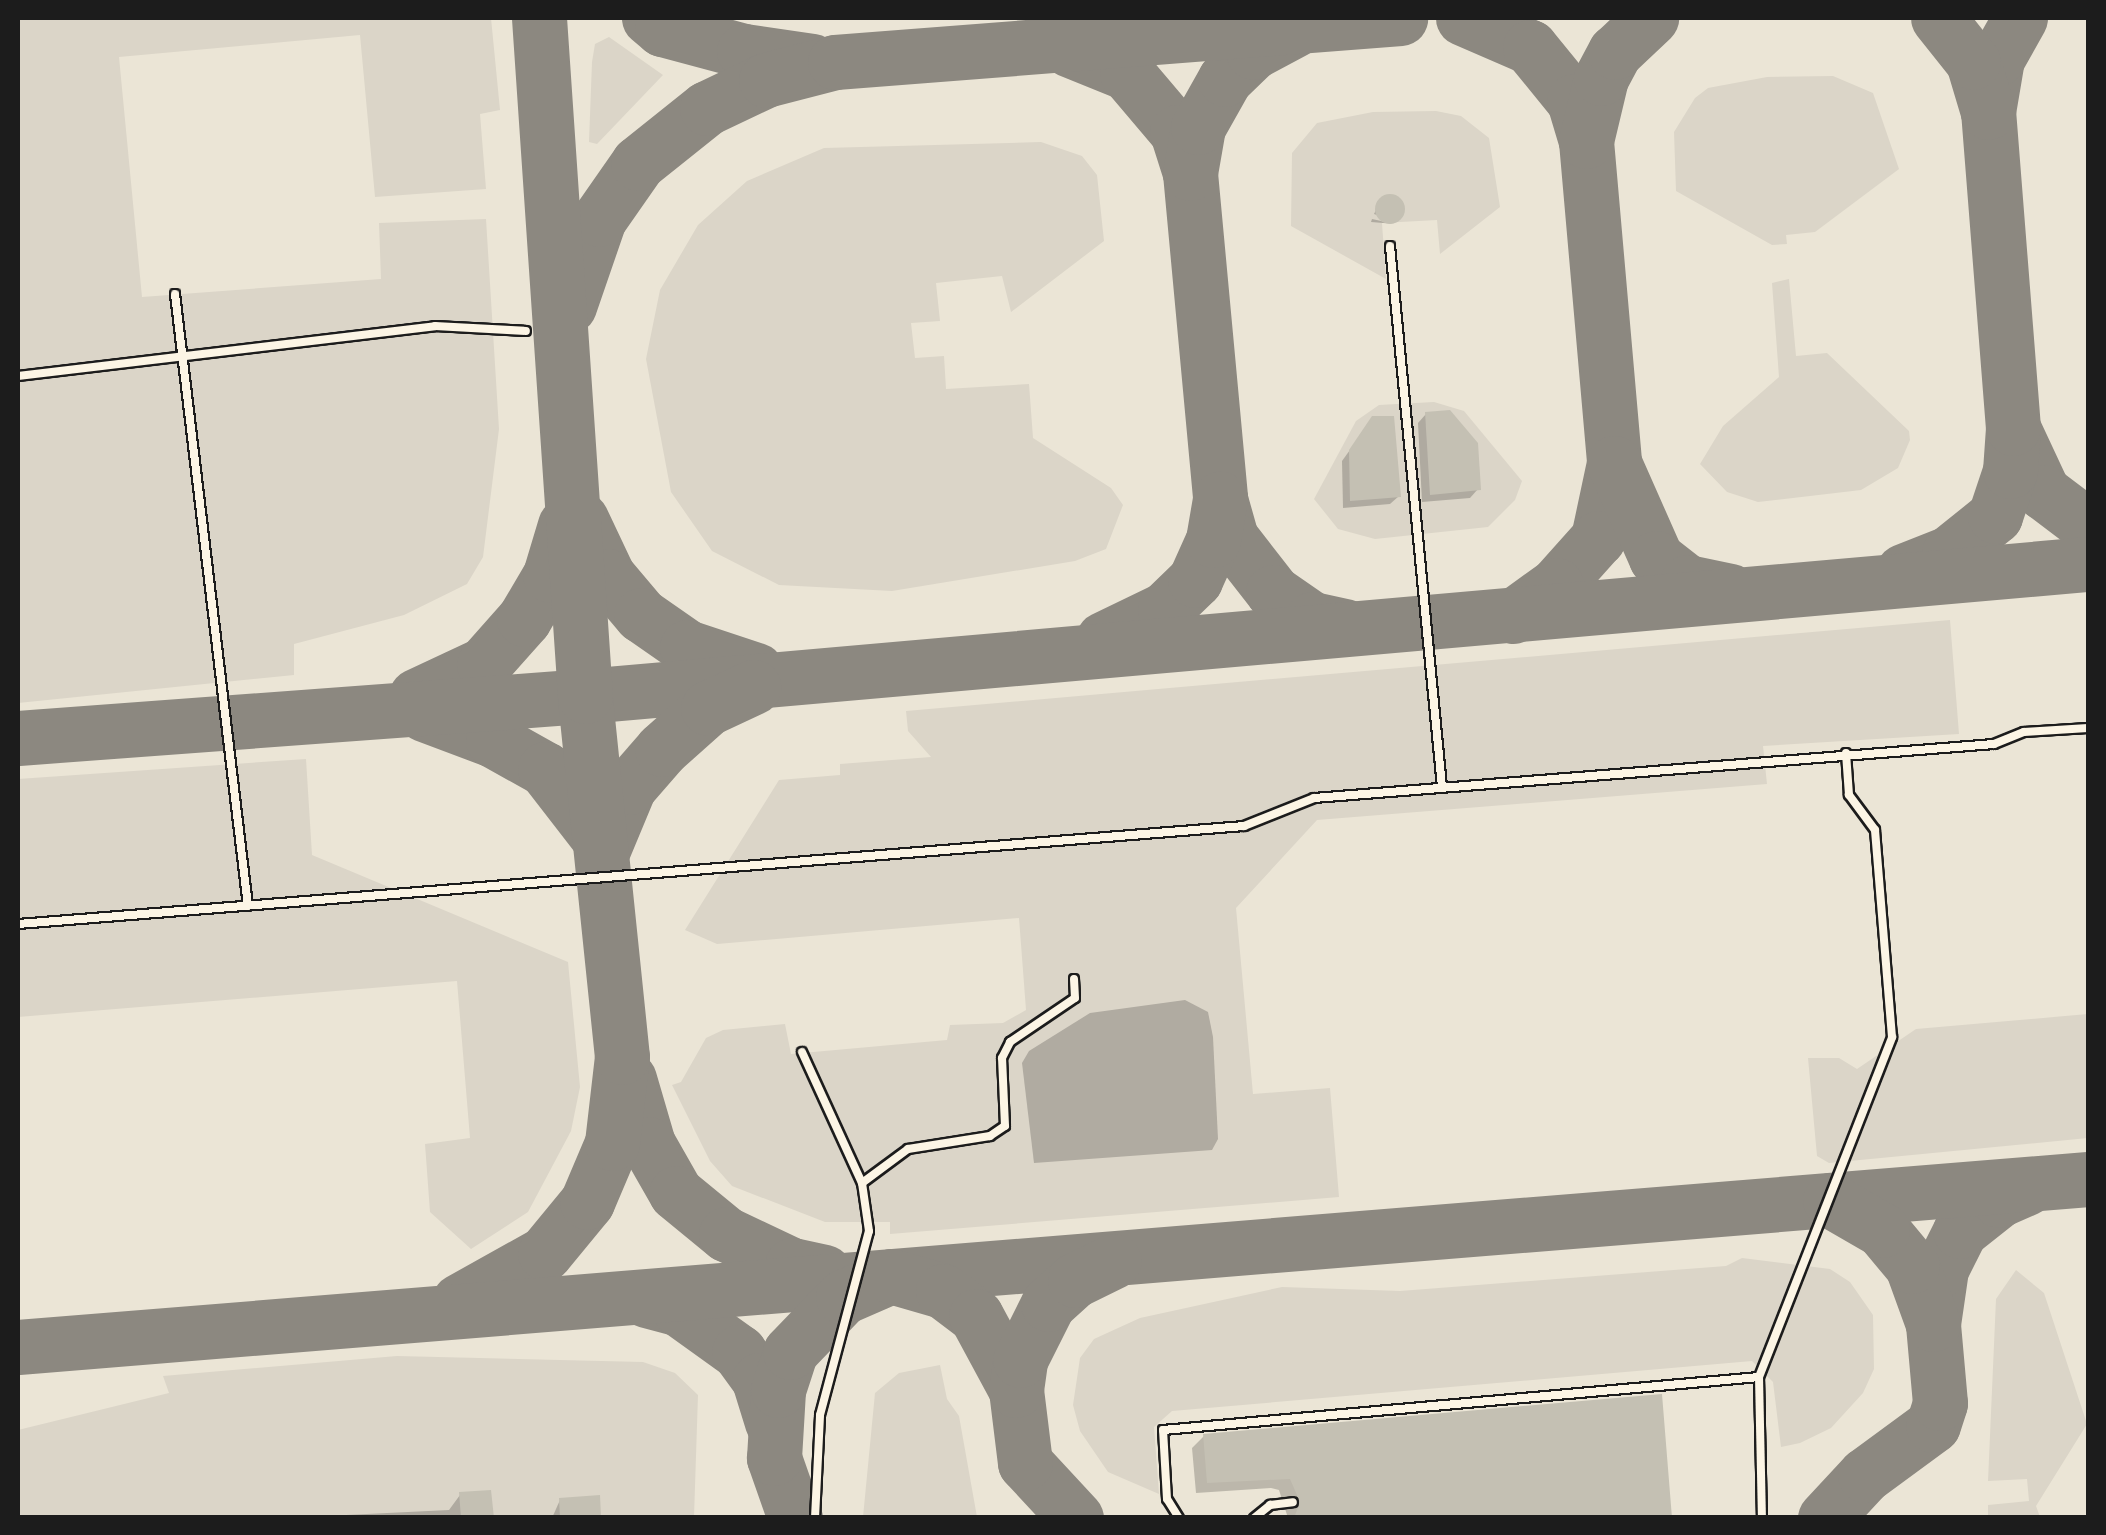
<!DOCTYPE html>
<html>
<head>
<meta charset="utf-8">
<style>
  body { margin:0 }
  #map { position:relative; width:2106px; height:1535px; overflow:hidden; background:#fcf5e5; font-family:"Playpen Sans",sans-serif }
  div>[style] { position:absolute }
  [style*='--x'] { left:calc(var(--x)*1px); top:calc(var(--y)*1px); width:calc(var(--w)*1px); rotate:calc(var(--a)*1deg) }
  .built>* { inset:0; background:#ebe5d6 }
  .green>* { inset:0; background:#dbd5c8 }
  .water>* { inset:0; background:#b0aba1 }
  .shadow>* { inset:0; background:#0003 }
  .taxiway>* { height:55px; margin:-27.5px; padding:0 27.5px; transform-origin:27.5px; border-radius:27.5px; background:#8c8880 }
  .building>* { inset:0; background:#c4c0b3 }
  .round { border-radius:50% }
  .roads { filter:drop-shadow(2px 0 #1c1c1c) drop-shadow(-2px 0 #1c1c1c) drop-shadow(0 2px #1c1c1c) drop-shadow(0 -2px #1c1c1c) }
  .service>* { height:8px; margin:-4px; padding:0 4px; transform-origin:4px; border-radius:4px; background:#fcf5e5 }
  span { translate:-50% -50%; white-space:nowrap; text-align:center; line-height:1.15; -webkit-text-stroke:9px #fcf5e5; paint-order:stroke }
  .frame { position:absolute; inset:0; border:20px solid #1c1c1c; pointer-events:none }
</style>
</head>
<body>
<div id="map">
  <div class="built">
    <i style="clip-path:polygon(18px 18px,2088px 18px,2088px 1517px,18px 1517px)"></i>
  </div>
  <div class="green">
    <i style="clip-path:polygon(18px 18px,491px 18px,500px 110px,480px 114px,486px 189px,375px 197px,360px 35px,119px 57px,142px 297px,381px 279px,379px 223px,486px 219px,499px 429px,483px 557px,467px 584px,404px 615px,294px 644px,294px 675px,18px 703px)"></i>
    <i style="clip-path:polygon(609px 37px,663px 75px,597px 144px,589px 142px,592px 62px,595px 44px)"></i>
    <i style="clip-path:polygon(1833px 76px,1873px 93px,1899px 169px,1815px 232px,1786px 235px,1787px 244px,1772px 245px,1676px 191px,1674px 132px,1695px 98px,1708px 88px,1767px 77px)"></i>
    <i style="clip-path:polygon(1436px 111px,1461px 116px,1489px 138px,1500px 207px,1440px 254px,1437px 220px,1382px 223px,1386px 279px,1291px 226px,1292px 153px,1317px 123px,1373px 112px)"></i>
    <i style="clip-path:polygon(1041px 142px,1082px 156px,1097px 175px,1104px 241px,1011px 312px,1002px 276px,936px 283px,940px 321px,911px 323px,915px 358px,944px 356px,946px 389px,1029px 384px,1033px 438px,1111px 488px,1123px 505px,1106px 549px,1075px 561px,892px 591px,779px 585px,712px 551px,671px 492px,646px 359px,660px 290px,698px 225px,747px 181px,824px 148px)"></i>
    <i style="clip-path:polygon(1789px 279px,1796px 356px,1827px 353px,1909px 431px,1910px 440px,1898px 468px,1861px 490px,1758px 502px,1727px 492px,1700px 464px,1723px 426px,1779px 377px,1772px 283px)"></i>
    <i style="clip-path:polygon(1434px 402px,1464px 411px,1522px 481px,1515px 500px,1488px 527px,1375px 539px,1338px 529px,1314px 499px,1356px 421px,1379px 405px)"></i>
    <i style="clip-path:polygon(1950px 620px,1959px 734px,1763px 746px,1767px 784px,1317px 820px,1236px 908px,1253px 1094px,1330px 1088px,1339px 1197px,890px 1234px,890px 1222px,825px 1222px,732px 1186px,710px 1161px,672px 1085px,681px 1082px,706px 1038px,723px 1030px,785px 1024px,791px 1054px,947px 1040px,950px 1025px,1003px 1023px,1026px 1010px,1019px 918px,717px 944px,685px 930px,779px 780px,840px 775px,840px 764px,931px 757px,908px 731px,906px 711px)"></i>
    <i style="clip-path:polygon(306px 759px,312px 855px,568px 962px,580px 1087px,571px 1131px,528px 1212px,471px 1249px,430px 1212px,425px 1144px,470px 1138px,457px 981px,18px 1017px,18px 779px)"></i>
    <i style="clip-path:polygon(2088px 1014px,2088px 1138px,1829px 1163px,1817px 1156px,1808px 1058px,1839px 1058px,1857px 1069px,1916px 1029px)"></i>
    <i style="clip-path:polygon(1742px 1258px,1830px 1269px,1850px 1282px,1873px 1315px,1874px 1369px,1863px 1393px,1831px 1428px,1800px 1443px,1781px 1447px,1773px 1382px,1752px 1361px,1172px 1411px,1154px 1427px,1159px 1494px,1108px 1472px,1080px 1431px,1073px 1405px,1080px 1358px,1094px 1339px,1140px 1318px,1282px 1287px,1400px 1291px,1726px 1266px)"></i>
    <i style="clip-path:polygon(2016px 1270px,2044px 1293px,2087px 1424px,2036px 1506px,2040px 1517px,1988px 1517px,1988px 1505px,2029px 1501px,2027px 1479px,1988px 1481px,1996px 1299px)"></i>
    <i style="clip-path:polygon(397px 1356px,643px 1362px,675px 1373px,698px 1395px,694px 1517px,18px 1517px,18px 1430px,169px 1393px,163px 1376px)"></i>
    <i style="clip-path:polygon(940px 1365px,947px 1399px,959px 1416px,977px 1517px,863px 1517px,875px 1393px,899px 1373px)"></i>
  </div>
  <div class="water">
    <i style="clip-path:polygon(1185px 1000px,1208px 1012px,1213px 1037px,1218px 1139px,1212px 1150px,1034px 1163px,1022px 1063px,1029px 1051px,1090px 1013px)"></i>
  </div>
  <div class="shadow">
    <i style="clip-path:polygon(1382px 198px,1401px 201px,1397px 222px,1374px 214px)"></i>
    <i style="clip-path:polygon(1372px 219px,1395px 224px,1371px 222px)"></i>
    <i style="clip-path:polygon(1426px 414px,1478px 489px,1470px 498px,1422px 502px,1418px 423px)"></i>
    <i style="clip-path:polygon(1373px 418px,1399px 496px,1390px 504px,1343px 508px,1342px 461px)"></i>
    <i style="clip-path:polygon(1204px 1436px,1670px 1518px,1288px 1518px,1279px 1490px,1271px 1488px,1196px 1493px,1192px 1448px)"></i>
    <i style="clip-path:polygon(460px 1495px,491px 1518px,284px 1518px,449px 1510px)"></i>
    <i style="clip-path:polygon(560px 1500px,599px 1518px,552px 1518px)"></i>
  </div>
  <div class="taxiway">
    <i style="--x:649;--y:18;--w:17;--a:40"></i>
    <i style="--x:662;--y:29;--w:85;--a:15"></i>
    <i style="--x:744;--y:51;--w:69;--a:8.4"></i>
    <i style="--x:1463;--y:18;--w:73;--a:23.4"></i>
    <i style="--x:1530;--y:47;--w:70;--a:50.8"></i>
    <i style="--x:1574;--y:101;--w:42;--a:73.3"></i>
    <i style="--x:1586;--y:141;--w:323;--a:85"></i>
    <i style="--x:1614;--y:463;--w:77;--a:102"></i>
    <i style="--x:1598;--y:538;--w:63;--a:131.8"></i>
    <i style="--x:1556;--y:585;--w:53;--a:144.2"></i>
    <i style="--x:1068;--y:49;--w:64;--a:22.1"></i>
    <i style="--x:1127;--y:73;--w:77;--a:49.7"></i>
    <i style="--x:1177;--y:132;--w:43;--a:72.4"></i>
    <i style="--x:1190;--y:173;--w:327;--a:84.7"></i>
    <i style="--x:1220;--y:499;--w:41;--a:74.2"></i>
    <i style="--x:1231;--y:538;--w:68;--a:52.1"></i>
    <i style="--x:1273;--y:592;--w:47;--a:34.7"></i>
    <i style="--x:1312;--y:619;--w:35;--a:12"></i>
    <i style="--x:1988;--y:112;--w:54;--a:-80.4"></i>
    <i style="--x:1997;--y:59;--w:47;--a:-60.7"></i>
    <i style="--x:1586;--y:141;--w:65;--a:-76.6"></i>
    <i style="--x:1601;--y:78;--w:30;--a:-62"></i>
    <i style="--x:1615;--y:52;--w:50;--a:-43.4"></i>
    <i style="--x:1190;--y:173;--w:47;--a:-80.1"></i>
    <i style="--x:1198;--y:127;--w:55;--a:-60.6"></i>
    <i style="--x:1225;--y:79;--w:39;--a:-44"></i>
    <i style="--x:1253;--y:52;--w:47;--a:-28.2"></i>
    <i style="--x:569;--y:306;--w:92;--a:-71"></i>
    <i style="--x:599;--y:219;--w:68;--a:-55.1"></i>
    <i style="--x:638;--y:163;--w:88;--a:-38.6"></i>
    <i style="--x:707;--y:108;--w:65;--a:-25.4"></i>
    <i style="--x:766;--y:80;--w:71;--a:-14.6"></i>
    <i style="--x:835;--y:62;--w:567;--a:-4.45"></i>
    <i style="--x:2013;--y:428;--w:71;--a:64.9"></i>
    <i style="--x:2043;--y:492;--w:56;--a:37.1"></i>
    <i style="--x:1614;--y:463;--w:104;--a:66.1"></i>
    <i style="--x:1656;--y:558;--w:39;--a:38"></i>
    <i style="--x:1687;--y:582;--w:44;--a:11.8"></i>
    <i style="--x:581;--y:519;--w:63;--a:64.7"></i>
    <i style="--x:608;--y:576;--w:51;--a:49.8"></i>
    <i style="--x:641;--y:615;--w:56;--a:34.8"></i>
    <i style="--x:687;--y:647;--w:73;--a:18.4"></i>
    <i style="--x:1903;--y:571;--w:49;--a:-21.4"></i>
    <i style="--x:1949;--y:553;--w:59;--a:-38.8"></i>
    <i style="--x:1995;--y:516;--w:47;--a:-71.6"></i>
    <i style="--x:2010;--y:471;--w:43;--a:-86"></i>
    <i style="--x:2013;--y:428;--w:317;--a:-94.5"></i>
    <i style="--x:1988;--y:112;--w:52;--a:-106.7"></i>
    <i style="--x:1973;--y:62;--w:56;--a:-128.5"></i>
    <i style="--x:1103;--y:639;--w:69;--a:-25.8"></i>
    <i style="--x:1165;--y:609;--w:42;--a:-44"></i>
    <i style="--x:1195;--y:580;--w:44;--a:-65.8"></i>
    <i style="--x:1213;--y:540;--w:42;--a:-80.3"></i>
    <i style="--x:416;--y:696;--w:75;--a:-25.2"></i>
    <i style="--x:484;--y:664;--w:60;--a:-48.4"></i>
    <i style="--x:524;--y:619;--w:51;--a:-59.4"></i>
    <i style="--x:550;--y:575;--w:52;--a:-73.3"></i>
    <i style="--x:424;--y:714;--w:74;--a:20.6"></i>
    <i style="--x:493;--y:740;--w:60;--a:29.1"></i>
    <i style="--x:545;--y:769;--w:90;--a:52.2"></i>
    <i style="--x:18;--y:738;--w:569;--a:-4.24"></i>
    <i style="--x:585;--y:696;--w:1509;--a:-5.02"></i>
    <i style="--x:604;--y:847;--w:65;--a:-67.4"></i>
    <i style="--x:629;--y:787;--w:50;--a:-49"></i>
    <i style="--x:662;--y:749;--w:62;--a:-41.7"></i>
    <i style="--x:708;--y:708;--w:50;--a:-25"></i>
    <i style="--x:629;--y:1079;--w:68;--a:73.7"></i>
    <i style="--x:648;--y:1144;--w:56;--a:60.3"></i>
    <i style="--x:676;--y:1193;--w:65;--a:39.4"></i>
    <i style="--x:726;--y:1234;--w:73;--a:25.2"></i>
    <i style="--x:792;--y:1265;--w:33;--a:12"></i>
    <i style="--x:646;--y:1300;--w:34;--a:15"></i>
    <i style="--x:679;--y:1309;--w:74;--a:35.6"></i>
    <i style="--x:739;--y:1352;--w:34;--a:54"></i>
    <i style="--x:759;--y:1380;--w:44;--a:72.8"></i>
    <i style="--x:459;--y:1301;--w:98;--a:-29.2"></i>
    <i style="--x:545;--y:1253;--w:66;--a:-50.5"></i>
    <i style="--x:587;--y:1202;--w:64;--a:-67"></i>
    <i style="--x:612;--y:1143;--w:87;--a:-83.4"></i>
    <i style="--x:622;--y:1057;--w:363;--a:-95.9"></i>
    <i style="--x:585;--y:696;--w:680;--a:-93.88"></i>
    <i style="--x:1933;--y:1324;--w:56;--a:-81.7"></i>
    <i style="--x:1941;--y:1269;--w:42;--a:-63.4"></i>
    <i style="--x:1960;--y:1231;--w:50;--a:-38.5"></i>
    <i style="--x:1999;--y:1200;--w:30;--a:-24"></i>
    <i style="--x:18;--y:1347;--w:2077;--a:-4.64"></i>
    <i style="--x:795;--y:1518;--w:64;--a:-109.3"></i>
    <i style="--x:774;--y:1458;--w:68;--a:-86.6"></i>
    <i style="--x:778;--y:1390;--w:40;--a:-72"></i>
    <i style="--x:790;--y:1352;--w:76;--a:-46.1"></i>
    <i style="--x:843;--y:1297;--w:52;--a:-23.6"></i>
    <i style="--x:891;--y:1276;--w:54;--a:16.1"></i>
    <i style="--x:943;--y:1291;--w:41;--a:37.1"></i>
    <i style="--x:976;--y:1316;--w:84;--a:61.6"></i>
    <i style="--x:1076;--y:1518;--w:75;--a:-132.8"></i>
    <i style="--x:1025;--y:1463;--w:74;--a:-97"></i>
    <i style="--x:1016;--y:1390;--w:30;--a:-82"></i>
    <i style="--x:1020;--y:1360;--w:63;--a:-63.4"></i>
    <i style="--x:1048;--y:1304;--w:36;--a:-42"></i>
    <i style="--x:1075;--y:1280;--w:43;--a:-26"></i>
    <i style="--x:1825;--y:1518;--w:59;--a:-47.1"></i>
    <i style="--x:1865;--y:1475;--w:84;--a:-36.3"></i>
    <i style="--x:1933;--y:1425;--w:23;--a:-72"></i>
    <i style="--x:1940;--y:1403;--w:79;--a:-95.1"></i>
    <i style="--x:1933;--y:1324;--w:62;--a:-109.9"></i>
    <i style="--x:1912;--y:1266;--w:47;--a:-129.8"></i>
    <i style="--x:1882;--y:1230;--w:60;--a:-150"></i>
  </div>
  <div class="building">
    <i class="round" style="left:1375px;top:194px;width:30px;height:30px"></i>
    <i style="clip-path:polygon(1450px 410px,1478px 443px,1481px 490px,1430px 495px,1425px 412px)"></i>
    <i style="clip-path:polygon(1372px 416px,1394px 416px,1401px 497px,1350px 501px,1349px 450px)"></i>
    <i style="clip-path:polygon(1662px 1394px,1672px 1518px,1294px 1518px,1300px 1502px,1290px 1479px,1207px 1483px,1203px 1434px)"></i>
    <i style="clip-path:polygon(491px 1490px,494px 1518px,461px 1518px,459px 1492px)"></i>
    <i style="clip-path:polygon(600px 1495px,601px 1518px,560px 1518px,559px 1498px)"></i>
  </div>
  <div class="roads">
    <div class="service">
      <i style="--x:1390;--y:246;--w:543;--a:84.51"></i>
      <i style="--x:175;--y:294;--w:616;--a:83.2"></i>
      <i style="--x:18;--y:376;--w:420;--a:-6.8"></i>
      <i style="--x:435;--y:326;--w:91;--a:3.1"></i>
      <i style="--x:18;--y:924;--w:1230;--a:-4.57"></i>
      <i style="--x:1244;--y:826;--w:75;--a:-21.8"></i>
      <i style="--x:1314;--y:798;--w:682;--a:-4.54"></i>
      <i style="--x:1994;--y:744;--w:32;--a:-22"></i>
      <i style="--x:2024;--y:732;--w:64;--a:-3.6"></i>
      <i style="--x:802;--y:1052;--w:144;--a:65.4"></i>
      <i style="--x:1759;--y:1377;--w:141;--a:88.8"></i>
      <i style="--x:815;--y:1518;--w:103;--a:-87.2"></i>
      <i style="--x:820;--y:1415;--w:190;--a:-75.1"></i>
      <i style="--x:869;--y:1231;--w:49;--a:-98.3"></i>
      <i style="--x:862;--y:1183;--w:57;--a:-36.5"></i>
      <i style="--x:908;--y:1149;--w:83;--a:-9"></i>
      <i style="--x:990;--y:1136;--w:18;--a:-34"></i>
      <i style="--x:1005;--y:1126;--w:68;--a:-92.5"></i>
      <i style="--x:1002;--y:1058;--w:18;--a:-63"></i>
      <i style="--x:1010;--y:1042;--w:78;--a:-34.1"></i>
      <i style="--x:1075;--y:998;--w:19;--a:-93"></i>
      <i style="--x:1179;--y:1518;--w:22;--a:-122"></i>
      <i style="--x:1167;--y:1499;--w:69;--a:-93.3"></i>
      <i style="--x:1163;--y:1430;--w:598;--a:-5.08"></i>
      <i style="--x:1759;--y:1377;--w:365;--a:-68.6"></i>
      <i style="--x:1892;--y:1037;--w:208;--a:-94.7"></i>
      <i style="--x:1875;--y:830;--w:44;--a:-126.6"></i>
      <i style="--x:1849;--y:795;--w:42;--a:-94.1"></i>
      <i style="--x:1254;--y:1518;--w:21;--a:-39"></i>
      <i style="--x:1270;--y:1505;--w:23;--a:-7"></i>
    </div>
  </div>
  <div class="frame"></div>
</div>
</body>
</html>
